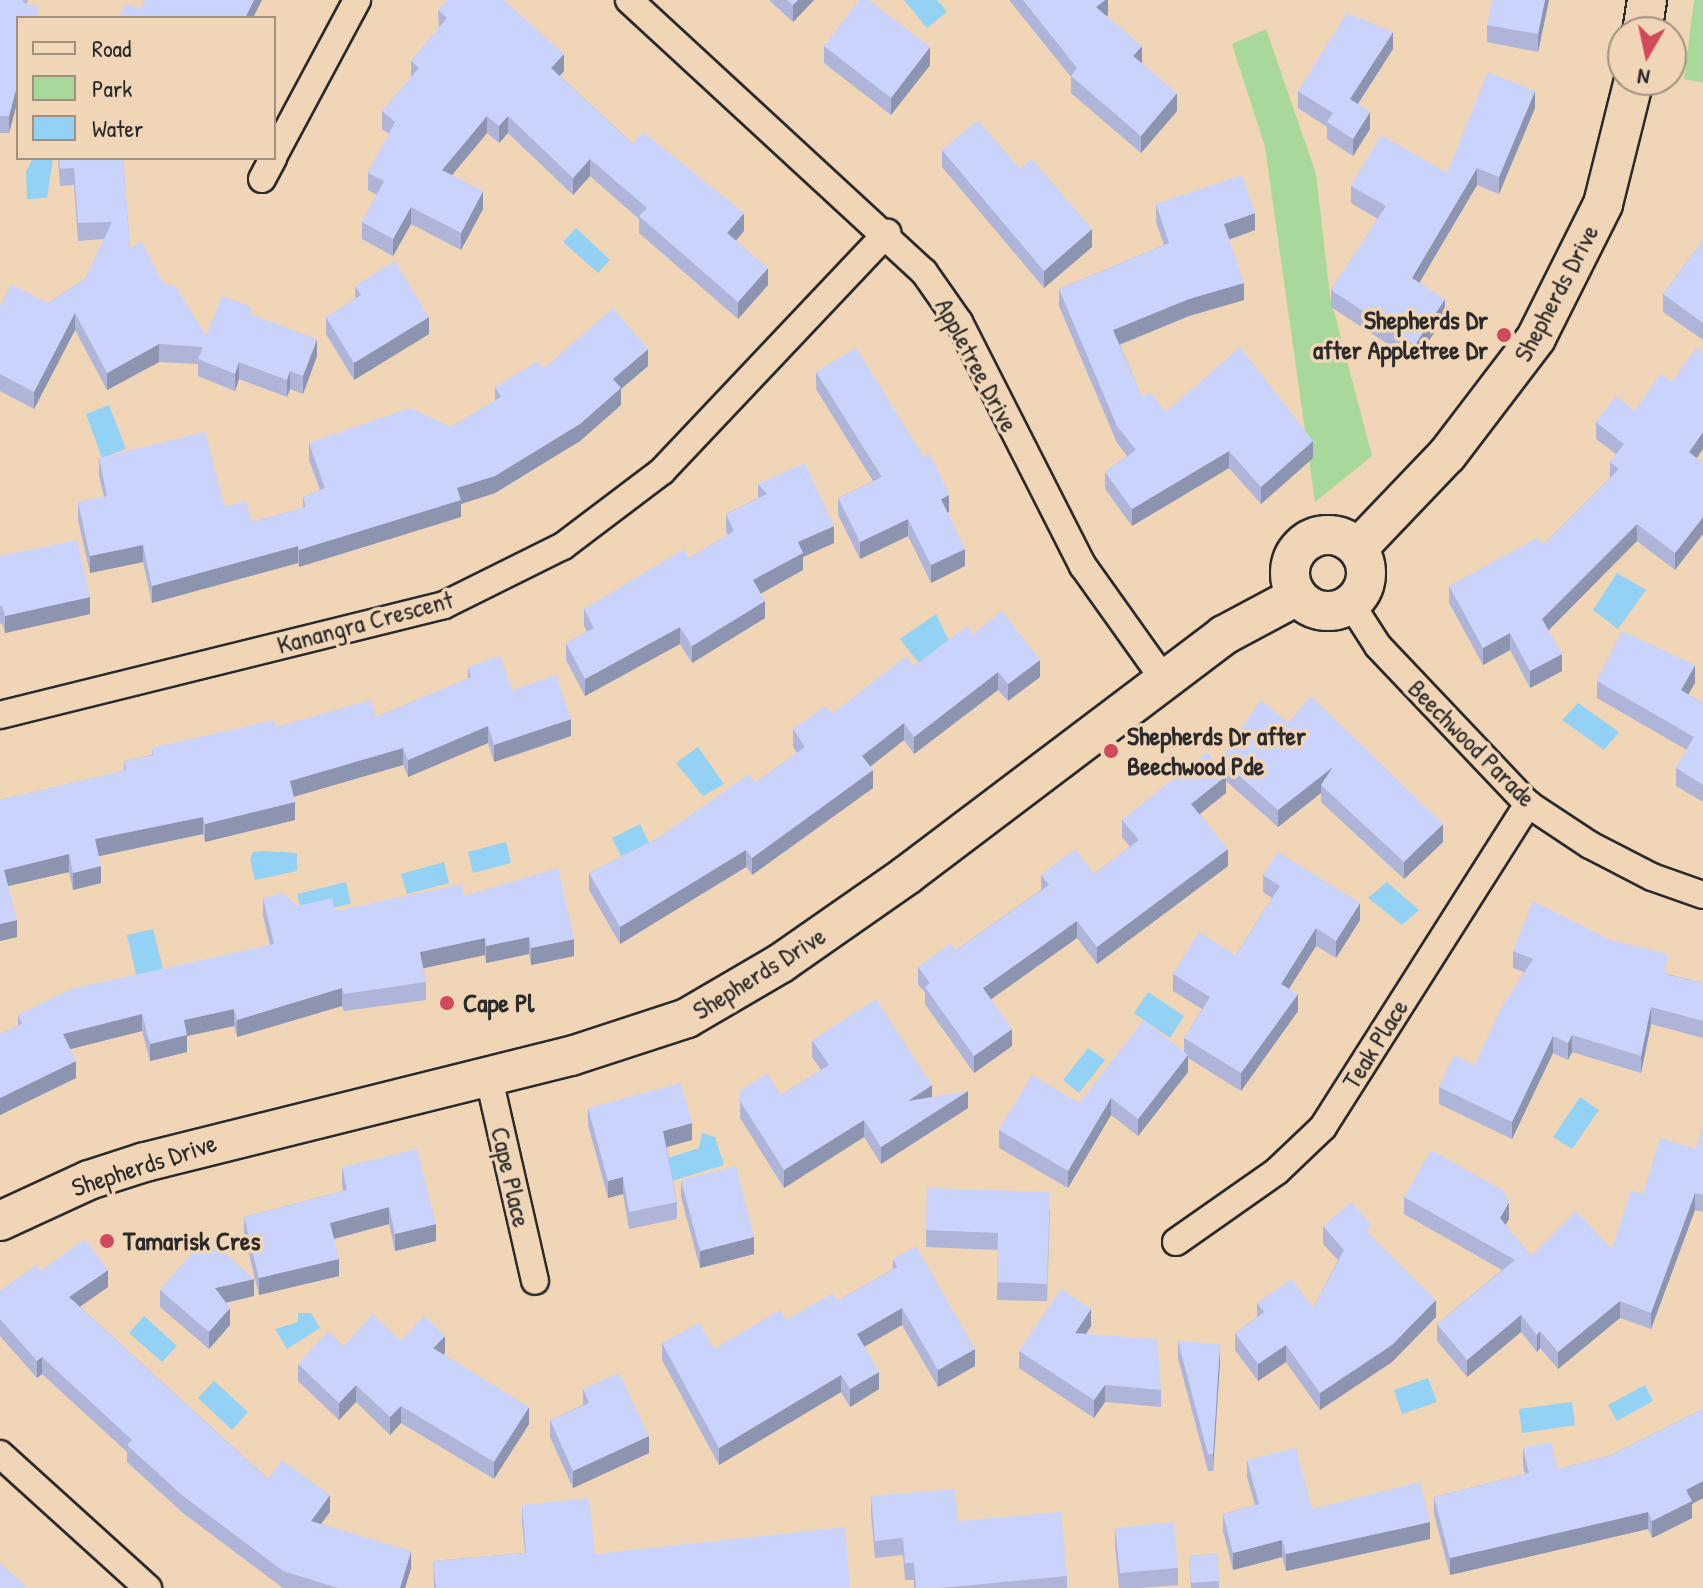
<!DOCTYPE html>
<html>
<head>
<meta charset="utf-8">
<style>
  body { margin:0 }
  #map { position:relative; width:1703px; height:1588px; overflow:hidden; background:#f0d5b7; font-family:"Patrick Hand",sans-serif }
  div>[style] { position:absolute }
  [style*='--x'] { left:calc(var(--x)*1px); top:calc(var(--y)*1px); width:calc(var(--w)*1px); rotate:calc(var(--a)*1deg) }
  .green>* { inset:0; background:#a8d99a }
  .water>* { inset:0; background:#93d2f4 }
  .roads { filter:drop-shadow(2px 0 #2b2b2b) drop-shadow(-2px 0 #2b2b2b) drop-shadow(0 2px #2b2b2b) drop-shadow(0 -2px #2b2b2b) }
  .street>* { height:26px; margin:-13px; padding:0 13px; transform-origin:13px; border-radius:13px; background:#f0d5b7 }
  .secondary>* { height:38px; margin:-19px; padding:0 19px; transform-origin:19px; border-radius:19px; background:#f0d5b7 }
  .secondary>.ring { margin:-19px; padding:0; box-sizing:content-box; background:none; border:38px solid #f0d5b7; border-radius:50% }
  .wall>* { inset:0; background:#aeb5d8 }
  .shaded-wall>* { inset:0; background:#8d94b0 }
  .building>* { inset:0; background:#cad3fb }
  .dots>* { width:22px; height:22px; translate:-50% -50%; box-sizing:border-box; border:4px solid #f0d5b7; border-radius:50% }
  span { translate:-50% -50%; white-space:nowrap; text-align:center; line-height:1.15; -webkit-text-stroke:7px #f0d5b7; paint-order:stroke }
  .street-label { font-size:26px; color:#2b2b2b }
  .poi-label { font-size:26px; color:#2b2b2b; font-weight:700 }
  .right { translate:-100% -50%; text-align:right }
  .left { translate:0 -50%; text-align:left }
  .legend { position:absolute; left:16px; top:16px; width:260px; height:144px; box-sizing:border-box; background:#f0d5b7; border:2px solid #a1917f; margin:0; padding:10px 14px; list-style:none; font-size:24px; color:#2b2b2b }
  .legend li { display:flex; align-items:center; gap:16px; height:40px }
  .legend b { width:40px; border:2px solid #a1917f }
  .north { position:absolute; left:1607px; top:16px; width:80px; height:80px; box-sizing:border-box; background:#f0d5b7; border:2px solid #a1917f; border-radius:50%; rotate:189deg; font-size:22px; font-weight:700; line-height:32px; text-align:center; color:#2b2b2b }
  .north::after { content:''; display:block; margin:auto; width:28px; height:36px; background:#d1495b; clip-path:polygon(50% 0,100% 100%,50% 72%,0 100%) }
</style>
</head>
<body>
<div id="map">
  <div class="green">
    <i style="clip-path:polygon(1694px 0,1703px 0,1703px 83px,1684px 79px)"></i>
    <i style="clip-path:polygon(1266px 29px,1316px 174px,1330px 296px,1372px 456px,1315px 502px,1265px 147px,1232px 44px)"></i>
  </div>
  <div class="water">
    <i style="clip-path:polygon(904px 0,937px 0,947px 12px,927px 28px)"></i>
    <i style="clip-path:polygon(33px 158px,53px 158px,47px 198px,27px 199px,26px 172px)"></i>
    <i style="clip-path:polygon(576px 228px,610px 260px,598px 273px,563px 242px)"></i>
    <i style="clip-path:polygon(109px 405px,126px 449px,102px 458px,86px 414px)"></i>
    <i style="clip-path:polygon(1617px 573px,1646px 590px,1618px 629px,1593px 610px)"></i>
    <i style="clip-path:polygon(936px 614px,949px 641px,922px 667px,900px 639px)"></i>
    <i style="clip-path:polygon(1578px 703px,1619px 732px,1604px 750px,1562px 720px)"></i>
    <i style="clip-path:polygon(698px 747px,724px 784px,703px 796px,676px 763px)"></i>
    <i style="clip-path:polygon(640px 824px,649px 843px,621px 856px,612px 838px)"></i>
    <i style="clip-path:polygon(506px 842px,511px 863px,473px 873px,468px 852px)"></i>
    <i style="clip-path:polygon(261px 851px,297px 853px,297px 871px,255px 880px,250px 860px,253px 852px)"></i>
    <i style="clip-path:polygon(444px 862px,449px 883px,407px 894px,401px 874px)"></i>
    <i style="clip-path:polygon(346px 882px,351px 904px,302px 914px,297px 894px)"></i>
    <i style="clip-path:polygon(1387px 882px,1419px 910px,1402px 925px,1368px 898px)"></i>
    <i style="clip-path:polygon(153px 929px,163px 969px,136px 975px,127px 935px)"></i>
    <i style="clip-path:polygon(1148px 992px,1184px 1016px,1170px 1038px,1134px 1013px)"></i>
    <i style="clip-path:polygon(1088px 1048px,1105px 1060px,1079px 1093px,1063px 1080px)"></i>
    <i style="clip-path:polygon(1580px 1097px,1599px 1110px,1572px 1149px,1553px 1137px)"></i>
    <i style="clip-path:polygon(702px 1133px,715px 1137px,724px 1165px,672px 1181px,665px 1159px,699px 1148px)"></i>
    <i style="clip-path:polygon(298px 1313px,311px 1313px,320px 1328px,287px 1349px,275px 1329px,298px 1322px)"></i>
    <i style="clip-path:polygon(144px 1316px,177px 1346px,162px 1362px,129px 1333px)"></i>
    <i style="clip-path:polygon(1428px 1378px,1437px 1402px,1402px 1414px,1394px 1390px)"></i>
    <i style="clip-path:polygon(214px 1381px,248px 1412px,232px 1430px,198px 1398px)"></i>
    <i style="clip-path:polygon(1645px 1385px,1653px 1401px,1617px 1421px,1608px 1405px)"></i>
    <i style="clip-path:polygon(1572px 1402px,1575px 1425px,1522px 1433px,1519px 1409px)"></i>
  </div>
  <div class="roads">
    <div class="street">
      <i style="--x:629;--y:0;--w:401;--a:42.7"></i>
      <i style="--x:924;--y:272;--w:61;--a:55"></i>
      <i style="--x:959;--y:322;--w:274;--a:63.1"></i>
      <i style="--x:1083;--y:566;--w:138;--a:54.5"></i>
      <i style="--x:274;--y:155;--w:176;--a:-61.8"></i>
      <i style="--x:262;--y:179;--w:24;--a:-62"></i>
      <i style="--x:1351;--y:604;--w:50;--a:57.3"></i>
      <i style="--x:1378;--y:646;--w:218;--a:46.5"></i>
      <i style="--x:1528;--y:804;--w:74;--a:33.5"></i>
      <i style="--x:1590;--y:845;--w:70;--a:27.3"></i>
      <i style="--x:1652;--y:877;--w:54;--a:19.4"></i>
      <i style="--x:0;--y:715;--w:457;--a:-13.9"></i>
      <i style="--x:444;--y:605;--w:133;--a:-26.4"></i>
      <i style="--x:563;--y:546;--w:124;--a:-37.1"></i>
      <i style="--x:662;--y:471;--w:328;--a:-46.6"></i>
      <i style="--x:488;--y:1074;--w:212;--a:77.2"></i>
      <i style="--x:1176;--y:1242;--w:123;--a:-35.1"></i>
      <i style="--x:1277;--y:1171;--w:64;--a:-43.7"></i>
      <i style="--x:1323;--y:1127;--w:383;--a:-57.6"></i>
      <i style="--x:0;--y:1454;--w:200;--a:42.2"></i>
    </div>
    <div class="secondary">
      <i style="--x:1642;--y:32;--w:32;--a:-81"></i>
      <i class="ring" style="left:1290px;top:535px;width:38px;height:38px"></i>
      <i style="--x:1358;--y:548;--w:129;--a:-46.3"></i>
      <i style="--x:1447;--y:455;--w:147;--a:-52.7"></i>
      <i style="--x:1536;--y:338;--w:150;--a:-63.4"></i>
      <i style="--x:1603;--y:204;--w:128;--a:-76"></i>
      <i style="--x:0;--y:1221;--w:98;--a:-24.7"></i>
      <i style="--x:89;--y:1180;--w:59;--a:-17.8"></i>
      <i style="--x:145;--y:1162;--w:439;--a:-14"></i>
      <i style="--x:571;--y:1056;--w:122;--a:-18.1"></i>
      <i style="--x:687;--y:1018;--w:109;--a:-30.3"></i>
      <i style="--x:781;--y:963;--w:154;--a:-34.9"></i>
      <i style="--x:907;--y:875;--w:398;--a:-37.1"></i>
      <i style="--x:1224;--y:635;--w:83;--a:-28.1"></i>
    </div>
  </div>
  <div class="wall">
    <i style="clip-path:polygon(0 0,28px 0,27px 4px,39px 18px,9px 133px,0 133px)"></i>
    <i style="clip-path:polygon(769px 0,814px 0,793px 22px)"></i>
    <i style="clip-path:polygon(1009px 0,1108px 0,1108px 15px,1107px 16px,1177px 111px,1141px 153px,1071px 93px,1071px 77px)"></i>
    <i style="clip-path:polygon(1549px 0,1538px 52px,1487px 42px,1487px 25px)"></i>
    <i style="clip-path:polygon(438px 10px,564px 71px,560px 76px,633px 144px,744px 231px,736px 241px,768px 285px,738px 319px,639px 233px,639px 219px,590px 176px,573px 195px,508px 133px,499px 143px,487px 133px,452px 175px,483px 209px,461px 250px,411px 224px,393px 256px,362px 239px,362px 222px,377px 195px,368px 190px,368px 173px,389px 134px,382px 129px,382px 111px,411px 78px,411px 61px,439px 28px)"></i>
    <i style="clip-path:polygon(824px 46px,930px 65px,891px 115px,824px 63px)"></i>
    <i style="clip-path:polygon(1393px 49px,1358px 104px,1370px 129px,1353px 156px,1327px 139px,1327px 127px,1298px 108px,1298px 91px)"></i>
    <i style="clip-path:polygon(1535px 108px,1499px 194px,1477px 185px,1420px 282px,1445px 316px,1415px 362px,1331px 307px,1331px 290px,1378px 219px,1351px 203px,1351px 186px,1447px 173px)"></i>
    <i style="clip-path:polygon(942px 150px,1020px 169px,1092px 247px,1044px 288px,942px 167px)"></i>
    <i style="clip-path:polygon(58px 158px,123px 158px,130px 248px,163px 283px,206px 336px,252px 315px,317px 356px,303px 394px,290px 389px,287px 397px,239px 379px,235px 391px,198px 376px,198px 364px,159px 362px,107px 390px,75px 330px,34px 409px,0 391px,0 306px,48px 303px,85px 279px,104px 239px,78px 241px,74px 185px,60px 186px)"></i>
    <i style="clip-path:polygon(1156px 204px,1255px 230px,1229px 240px,1244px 300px,1189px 316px,1120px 345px,1142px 397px,1166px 412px,1313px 458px,1261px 504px,1229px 468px,1132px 526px,1105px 489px,1105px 472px,1127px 456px,1117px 443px,1059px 306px,1059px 289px,1164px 245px,1156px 222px)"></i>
    <i style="clip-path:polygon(1703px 240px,1703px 340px,1663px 312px,1663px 294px)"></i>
    <i style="clip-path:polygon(355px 286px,429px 334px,354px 380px,326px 334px,326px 317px,355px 299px)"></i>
    <i style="clip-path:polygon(648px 366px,621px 389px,621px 405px,580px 441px,495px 493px,461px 504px,461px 517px,299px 567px,298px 563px,152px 603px,143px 562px,90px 573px,78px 520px,78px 502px,104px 497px,99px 475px,99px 458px,225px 507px,252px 522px,303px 508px,303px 497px,320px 490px,309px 460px,309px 443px,451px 427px,495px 401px,495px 387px,543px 369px)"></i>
    <i style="clip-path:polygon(816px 372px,949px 512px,947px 513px,965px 566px,931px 583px,908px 536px,860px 559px,838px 515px,838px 498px,873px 481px,816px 389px)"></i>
    <i style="clip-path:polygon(1596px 422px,1697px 458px,1675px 570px,1637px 541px,1548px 630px,1562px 671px,1530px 688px,1510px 650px,1483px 665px,1449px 603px,1449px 586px,1544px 544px,1610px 478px,1610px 462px,1616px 454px,1596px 439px)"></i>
    <i style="clip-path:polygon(758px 484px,834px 543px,803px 557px,803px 570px,761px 593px,765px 618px,692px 663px,680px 644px,585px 696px,566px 660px,566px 643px,587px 632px,584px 626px,584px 609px,689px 558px,728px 535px,726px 531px,726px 514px,758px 498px)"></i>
    <i style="clip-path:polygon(0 556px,90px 614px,5px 633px,2px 623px,0 624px)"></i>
    <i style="clip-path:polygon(973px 634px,1040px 677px,1008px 701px,998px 690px,914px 754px,904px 740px,870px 767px,873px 788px,752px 875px,746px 867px,620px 944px,589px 890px,589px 873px,655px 840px,755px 783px,797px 753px,793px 747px,793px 729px,832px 714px,914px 666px)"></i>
    <i style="clip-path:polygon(468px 667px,512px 690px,571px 736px,494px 762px,488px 743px,408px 777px,403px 765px,294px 796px,295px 820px,205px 842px,203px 834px,98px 856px,101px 883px,73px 890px,69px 872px,8px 886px,17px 937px,0 941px,0 800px,124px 771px,124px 761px,152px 755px,152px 748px,276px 727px,376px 717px,468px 679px)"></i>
    <i style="clip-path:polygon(1597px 681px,1695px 683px,1688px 694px,1703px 703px,1703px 802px,1676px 786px,1676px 768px,1687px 750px,1597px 698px)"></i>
    <i style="clip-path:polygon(1288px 723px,1443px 842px,1404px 879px,1321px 802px,1321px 793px,1278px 827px,1226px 781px,1226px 793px,1200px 814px,1228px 866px,1097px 964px,1077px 938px,991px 999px,1012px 1046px,974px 1073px,925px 1004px,925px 993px,918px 984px,918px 967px,956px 950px,1041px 890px,1041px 875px,1094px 874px,1130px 847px,1122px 837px,1122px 820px,1220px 769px,1220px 759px)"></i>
    <i style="clip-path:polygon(1263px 875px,1360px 920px,1336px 958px,1316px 946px,1289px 989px,1298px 1011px,1241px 1091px,1188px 1058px,1188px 1072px,1138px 1136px,1111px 1115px,1068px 1188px,999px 1148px,999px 1130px,1079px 1103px,1184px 1051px,1184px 1038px,1202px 1009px,1173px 991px,1173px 974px,1236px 955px,1272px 898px,1263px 892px)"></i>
    <i style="clip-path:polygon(464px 896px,574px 956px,531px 965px,529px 954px,486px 963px,485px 955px,423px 968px,426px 982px,426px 1000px,344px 1011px,342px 1006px,237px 1037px,234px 1026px,187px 1036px,187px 1052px,150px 1061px,142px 1031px,70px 1049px,76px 1078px,0 1115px,0 1034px,18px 1026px,18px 1015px,270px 945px,263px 915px,263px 898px,297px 906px,335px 911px)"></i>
    <i style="clip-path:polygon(1513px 951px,1667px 974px,1703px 983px,1703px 1038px,1651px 1024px,1641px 1073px,1572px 1052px,1568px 1060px,1553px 1053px,1512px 1139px,1439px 1104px,1439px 1087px,1475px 1065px,1524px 972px,1513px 968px)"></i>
    <i style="clip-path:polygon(812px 1040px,932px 1097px,968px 1108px,881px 1164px,864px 1137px,784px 1188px,740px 1118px,740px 1091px,781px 1095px,821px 1070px,812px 1057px)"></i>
    <i style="clip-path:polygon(588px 1108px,692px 1140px,667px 1147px,677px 1202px,677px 1219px,629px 1229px,623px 1194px,608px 1198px,588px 1125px)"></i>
    <i style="clip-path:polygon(1703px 1127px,1703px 1212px,1695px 1210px,1651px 1329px,1620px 1318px,1558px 1369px,1540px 1348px,1537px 1352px,1521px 1332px,1467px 1377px,1437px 1341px,1437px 1324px,1502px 1270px,1404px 1214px,1404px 1197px,1509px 1219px,1505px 1225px,1531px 1256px,1612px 1249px,1643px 1194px,1696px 1149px)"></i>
    <i style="clip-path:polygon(342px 1167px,436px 1241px,395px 1251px,389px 1224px,334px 1239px,339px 1276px,259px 1295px,244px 1234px,244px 1217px,343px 1191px,342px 1184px)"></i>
    <i style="clip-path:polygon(681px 1180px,754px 1254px,700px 1268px,681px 1197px)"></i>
    <i style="clip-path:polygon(927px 1188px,1050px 1209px,1047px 1301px,997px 1300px,998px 1250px,926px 1247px)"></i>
    <i style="clip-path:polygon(1323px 1226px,1371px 1236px,1436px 1317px,1392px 1362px,1320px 1410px,1286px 1362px,1258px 1381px,1235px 1350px,1235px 1333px,1257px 1317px,1257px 1303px,1313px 1308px,1338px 1260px,1323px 1244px)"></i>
    <i style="clip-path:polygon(893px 1259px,975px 1366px,938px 1387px,902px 1325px,864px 1346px,879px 1389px,850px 1407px,841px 1392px,719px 1465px,662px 1360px,662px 1343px,714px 1349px,837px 1301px,893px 1269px)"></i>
    <i style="clip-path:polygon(40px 1271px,108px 1287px,80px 1307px,268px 1479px,330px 1512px,321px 1524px,411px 1568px,405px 1588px,283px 1588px,183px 1513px,127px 1462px,127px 1452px,42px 1374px,37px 1378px,0 1336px,0 1291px)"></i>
    <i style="clip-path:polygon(160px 1290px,254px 1296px,226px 1303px,230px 1325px,209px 1349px,160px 1307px)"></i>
    <i style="clip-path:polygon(1091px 1326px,1086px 1334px,1161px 1390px,1161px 1407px,1105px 1402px,1094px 1418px,1019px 1368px,1019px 1351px)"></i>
    <i style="clip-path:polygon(401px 1341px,445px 1353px,444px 1355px,529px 1424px,494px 1479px,401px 1423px,390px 1435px,356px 1402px,339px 1420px,298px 1381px,298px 1364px,344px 1346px)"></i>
    <i style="clip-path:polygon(1178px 1341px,1220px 1361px,1213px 1471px,1208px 1471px,1178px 1358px)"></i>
    <i style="clip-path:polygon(583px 1389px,649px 1453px,573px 1488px,550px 1437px,550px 1420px,583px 1405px)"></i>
    <i style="clip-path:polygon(1703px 1409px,1703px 1498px,1692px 1504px,1692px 1518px,1652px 1538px,1648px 1529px,1450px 1575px,1434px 1514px,1434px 1497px,1525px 1474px,1523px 1466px,1523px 1448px,1558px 1469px,1609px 1456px)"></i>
    <i style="clip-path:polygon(1247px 1460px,1312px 1509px,1430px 1539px,1286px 1571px,1282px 1557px,1233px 1570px,1223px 1531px,1223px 1514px,1255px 1505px,1247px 1477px)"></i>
    <i style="clip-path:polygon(871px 1496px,958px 1521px,1067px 1576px,1067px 1588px,914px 1588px,914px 1580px,905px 1580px,903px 1555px,875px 1558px,871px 1513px)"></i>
    <i style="clip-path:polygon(522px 1505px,595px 1554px,850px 1588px,434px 1588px,433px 1561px,525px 1553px,522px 1522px)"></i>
    <i style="clip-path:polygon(1115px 1528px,1178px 1568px,1178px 1585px,1141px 1588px,1119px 1588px,1115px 1545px)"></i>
    <i style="clip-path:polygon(1217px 1554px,1219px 1588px,1191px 1588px,1189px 1556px)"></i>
  </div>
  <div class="shaded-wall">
    <i style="clip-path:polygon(254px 0,262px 0,253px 18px,245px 18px)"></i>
    <i style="clip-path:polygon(798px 0,814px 0,793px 22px,793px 5px)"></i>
    <i style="clip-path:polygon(1105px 0,1108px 0,1108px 15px,1096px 24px,1096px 7px)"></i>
    <i style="clip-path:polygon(1545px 0,1549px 0,1538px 52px,1538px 34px)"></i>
    <i style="clip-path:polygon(1393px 32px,1393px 49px,1350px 116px,1350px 99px)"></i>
    <i style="clip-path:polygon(1142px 46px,1142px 63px,1133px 56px)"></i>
    <i style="clip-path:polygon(930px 47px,930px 65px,891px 115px,891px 98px)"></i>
    <i style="clip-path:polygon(564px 54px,564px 71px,551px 85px,551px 68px)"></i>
    <i style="clip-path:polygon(18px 82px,18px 100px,9px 133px,9px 116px)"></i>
    <i style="clip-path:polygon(1535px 91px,1535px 108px,1499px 194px,1499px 177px)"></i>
    <i style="clip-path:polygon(1177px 93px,1177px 111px,1141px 153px,1141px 136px)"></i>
    <i style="clip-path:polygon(1370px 112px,1370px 129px,1353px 156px,1353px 139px)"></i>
    <i style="clip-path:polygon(487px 116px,487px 133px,442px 187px,442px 170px)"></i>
    <i style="clip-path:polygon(508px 116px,508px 133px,499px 143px,499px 126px)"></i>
    <i style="clip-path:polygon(590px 159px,590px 176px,573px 195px,573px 178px)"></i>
    <i style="clip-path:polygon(1477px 168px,1477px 185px,1412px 295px,1412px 278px)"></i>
    <i style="clip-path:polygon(483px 191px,483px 209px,461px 250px,461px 233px)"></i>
    <i style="clip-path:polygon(411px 207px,411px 224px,393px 256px,393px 239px)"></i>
    <i style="clip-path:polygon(744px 213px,744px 231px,727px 251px,727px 233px)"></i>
    <i style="clip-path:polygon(1255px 213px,1255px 230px,1224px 241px,1224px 224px)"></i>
    <i style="clip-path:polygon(1092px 229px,1092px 247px,1044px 288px,1044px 271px)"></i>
    <i style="clip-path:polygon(768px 268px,768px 285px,738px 319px,738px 302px)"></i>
    <i style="clip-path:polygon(1244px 283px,1244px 300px,1189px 316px,1113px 347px,1113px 330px,1189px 299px)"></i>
    <i style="clip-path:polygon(1445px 299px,1445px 316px,1415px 362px,1415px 345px)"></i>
    <i style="clip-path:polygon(75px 313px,75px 330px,34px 409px,34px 392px)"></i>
    <i style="clip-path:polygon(429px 317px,429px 334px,354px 380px,354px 363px)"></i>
    <i style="clip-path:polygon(317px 339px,317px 356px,303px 394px,303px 376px)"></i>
    <i style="clip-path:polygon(159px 344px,159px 362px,107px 390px,107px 373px)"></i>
    <i style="clip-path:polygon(648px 349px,648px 366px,621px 389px,621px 405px,580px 441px,495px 493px,461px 504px,461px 517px,299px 567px,299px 550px,457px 488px,613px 379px)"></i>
    <i style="clip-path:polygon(239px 362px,239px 379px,235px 391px,235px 374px)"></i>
    <i style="clip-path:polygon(290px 371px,290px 389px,287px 397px,287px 380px)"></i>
    <i style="clip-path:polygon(1703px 432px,1703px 449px,1689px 469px,1689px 452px)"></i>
    <i style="clip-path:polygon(1313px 441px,1313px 458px,1261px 504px,1261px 487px)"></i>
    <i style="clip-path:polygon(1229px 451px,1229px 468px,1132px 526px,1132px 509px)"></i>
    <i style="clip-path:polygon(949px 495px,949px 512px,941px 516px,941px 499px)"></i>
    <i style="clip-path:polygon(1703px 517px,1703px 534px,1675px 570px,1675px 553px)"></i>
    <i style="clip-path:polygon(908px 519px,908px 536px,860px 559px,860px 542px)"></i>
    <i style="clip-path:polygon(1637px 524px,1637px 541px,1542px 637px,1542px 619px)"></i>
    <i style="clip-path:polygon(834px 526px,834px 543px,803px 557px,803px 570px,753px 598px,753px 580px,798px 542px)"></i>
    <i style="clip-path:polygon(143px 545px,143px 562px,90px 573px,90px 556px)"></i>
    <i style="clip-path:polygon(298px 546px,298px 563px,152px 603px,152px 586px)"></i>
    <i style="clip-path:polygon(965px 549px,965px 566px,931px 583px,931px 565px)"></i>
    <i style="clip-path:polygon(90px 597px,90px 614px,5px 633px,5px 616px)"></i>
    <i style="clip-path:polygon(765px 601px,765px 618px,692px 663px,692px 646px)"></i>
    <i style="clip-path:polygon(680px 627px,680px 644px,585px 696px,585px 679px)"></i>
    <i style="clip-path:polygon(1510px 633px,1510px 650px,1483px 665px,1483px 648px)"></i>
    <i style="clip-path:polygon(1562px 654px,1562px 671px,1530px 688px,1530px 671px)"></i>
    <i style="clip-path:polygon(1040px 660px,1040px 677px,1008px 701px,1008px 684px)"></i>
    <i style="clip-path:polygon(1695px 665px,1695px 683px,1681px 707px,1681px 690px)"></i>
    <i style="clip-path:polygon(998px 672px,998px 690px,914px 754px,914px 737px)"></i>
    <i style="clip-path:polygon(571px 719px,571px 736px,494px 762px,494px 745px)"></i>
    <i style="clip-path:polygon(904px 723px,904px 740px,862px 773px,862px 756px)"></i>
    <i style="clip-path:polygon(488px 726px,488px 743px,408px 777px,408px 760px)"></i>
    <i style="clip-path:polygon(403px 748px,403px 765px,290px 798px,290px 781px)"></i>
    <i style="clip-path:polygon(1333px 767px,1321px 785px,1321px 793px,1278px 827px,1278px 810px)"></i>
    <i style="clip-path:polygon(873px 770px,873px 788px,752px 875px,752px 858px)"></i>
    <i style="clip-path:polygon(1226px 776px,1226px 793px,1191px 821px,1191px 804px)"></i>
    <i style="clip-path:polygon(295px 802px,295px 820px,205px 842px,205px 824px)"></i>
    <i style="clip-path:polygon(203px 817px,203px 834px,95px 857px,95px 839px)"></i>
    <i style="clip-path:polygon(1443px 824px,1443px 842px,1404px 879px,1404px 862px)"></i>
    <i style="clip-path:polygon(1228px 849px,1228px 866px,1097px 964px,1097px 947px)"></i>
    <i style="clip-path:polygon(746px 850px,746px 867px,620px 944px,620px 927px)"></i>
    <i style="clip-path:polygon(69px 854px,69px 872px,4px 887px,4px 870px)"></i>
    <i style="clip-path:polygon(101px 866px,101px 883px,73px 890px,73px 873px)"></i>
    <i style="clip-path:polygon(1360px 903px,1360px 920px,1336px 958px,1336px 941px)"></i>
    <i style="clip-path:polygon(17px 920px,17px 937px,0 941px,0 924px)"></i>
    <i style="clip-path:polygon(1077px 921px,1077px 938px,983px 1005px,983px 988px)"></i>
    <i style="clip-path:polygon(1316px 928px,1316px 946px,1281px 1001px,1281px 984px)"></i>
    <i style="clip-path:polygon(529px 937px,529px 954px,486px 963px,486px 946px)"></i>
    <i style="clip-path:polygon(485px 938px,485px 955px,420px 969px,420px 952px)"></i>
    <i style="clip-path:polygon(574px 939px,574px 956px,531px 965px,531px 948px)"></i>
    <i style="clip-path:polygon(342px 988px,342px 1006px,237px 1037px,237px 1020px)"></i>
    <i style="clip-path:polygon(1298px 994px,1298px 1011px,1241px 1091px,1241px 1073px)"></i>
    <i style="clip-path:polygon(1651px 1007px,1651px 1024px,1641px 1073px,1641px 1056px)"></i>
    <i style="clip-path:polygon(234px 1009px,234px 1026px,187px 1036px,187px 1052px,150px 1061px,150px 1044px,184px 1020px)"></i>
    <i style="clip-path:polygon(142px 1014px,142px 1031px,63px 1051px,63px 1034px)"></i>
    <i style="clip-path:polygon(1012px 1029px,1012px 1046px,974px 1073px,974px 1056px)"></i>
    <i style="clip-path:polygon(1572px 1035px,1572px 1052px,1568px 1060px,1568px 1043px)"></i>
    <i style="clip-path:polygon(1553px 1036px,1553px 1053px,1512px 1139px,1512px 1122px)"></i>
    <i style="clip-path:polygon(1188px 1055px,1188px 1072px,1138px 1136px,1138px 1119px)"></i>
    <i style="clip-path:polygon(76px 1061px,76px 1078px,0 1115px,0 1098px)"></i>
    <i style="clip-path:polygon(932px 1085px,932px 1102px,908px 1101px)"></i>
    <i style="clip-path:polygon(968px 1091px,968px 1108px,881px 1164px,881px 1147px)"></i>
    <i style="clip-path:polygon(1111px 1098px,1111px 1115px,1068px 1188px,1068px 1171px)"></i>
    <i style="clip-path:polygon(864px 1120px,864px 1137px,784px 1188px,784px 1170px)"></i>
    <i style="clip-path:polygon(692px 1123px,692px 1140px,663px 1148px,663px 1131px)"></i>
    <i style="clip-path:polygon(623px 1177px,623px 1194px,608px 1198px,608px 1181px)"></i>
    <i style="clip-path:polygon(1695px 1193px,1695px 1210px,1651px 1329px,1651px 1313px)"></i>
    <i style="clip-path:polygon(1509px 1202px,1509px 1219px,1500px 1235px,1500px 1218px)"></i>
    <i style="clip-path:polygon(389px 1207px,389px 1224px,330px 1240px,330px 1223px)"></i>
    <i style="clip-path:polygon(436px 1224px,436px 1241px,395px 1251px,395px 1234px)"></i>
    <i style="clip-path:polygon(754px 1237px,754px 1254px,700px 1268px,700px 1251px)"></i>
    <i style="clip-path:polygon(339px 1259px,339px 1276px,259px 1295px,259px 1278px)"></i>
    <i style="clip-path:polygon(108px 1270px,108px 1287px,69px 1314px,69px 1297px)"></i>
    <i style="clip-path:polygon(254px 1279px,254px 1296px,215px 1305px,215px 1288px)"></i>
    <i style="clip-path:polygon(1436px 1300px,1436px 1317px,1392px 1362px,1320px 1410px,1320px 1393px)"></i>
    <i style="clip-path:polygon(1620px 1301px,1620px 1318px,1558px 1369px,1558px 1352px)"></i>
    <i style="clip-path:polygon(230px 1308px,230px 1325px,209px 1349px,209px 1332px)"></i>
    <i style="clip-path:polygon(902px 1308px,902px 1325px,857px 1351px,857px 1334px)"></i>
    <i style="clip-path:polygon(1091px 1309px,1091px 1326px,1075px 1350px,1075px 1333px)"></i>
    <i style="clip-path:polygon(1521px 1315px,1521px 1332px,1467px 1377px,1467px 1360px)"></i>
    <i style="clip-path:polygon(1540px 1331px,1540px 1348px,1537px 1352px,1537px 1335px)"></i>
    <i style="clip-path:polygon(445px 1336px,445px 1353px,433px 1366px,433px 1348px)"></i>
    <i style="clip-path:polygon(1220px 1344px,1220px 1361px,1213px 1471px,1213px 1454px)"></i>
    <i style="clip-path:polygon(1286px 1345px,1286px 1362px,1258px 1381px,1258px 1364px)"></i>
    <i style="clip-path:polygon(975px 1349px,975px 1366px,938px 1387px,938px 1370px)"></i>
    <i style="clip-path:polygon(42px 1357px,42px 1374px,37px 1378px,37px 1361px)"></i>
    <i style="clip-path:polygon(879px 1372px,879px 1389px,850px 1407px,850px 1389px)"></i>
    <i style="clip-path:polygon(841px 1375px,841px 1392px,719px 1465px,719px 1448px)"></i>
    <i style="clip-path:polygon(356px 1385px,356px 1402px,339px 1420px,339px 1403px)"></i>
    <i style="clip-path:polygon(1105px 1385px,1105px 1402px,1094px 1418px,1094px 1400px)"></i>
    <i style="clip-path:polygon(401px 1406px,401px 1423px,390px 1435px,390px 1417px)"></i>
    <i style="clip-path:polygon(529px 1407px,529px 1424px,494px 1479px,494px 1462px)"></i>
    <i style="clip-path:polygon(649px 1436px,649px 1453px,573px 1488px,573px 1471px)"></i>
    <i style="clip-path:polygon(1703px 1481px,1703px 1498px,1692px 1504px,1692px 1518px,1652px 1538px,1652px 1521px,1686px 1490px)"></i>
    <i style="clip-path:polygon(330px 1495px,330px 1512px,311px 1537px,311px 1521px)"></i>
    <i style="clip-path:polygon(1648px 1512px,1648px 1529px,1450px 1575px,1450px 1558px)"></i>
    <i style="clip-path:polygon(1430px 1522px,1430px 1539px,1286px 1571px,1286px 1554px)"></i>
    <i style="clip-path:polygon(1282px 1540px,1282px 1557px,1233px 1570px,1233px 1553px)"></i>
    <i style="clip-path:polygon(411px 1551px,411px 1568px,405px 1588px,400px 1588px)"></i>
  </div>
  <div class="building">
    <i style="clip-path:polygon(0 0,23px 0,23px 3px,39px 7px,36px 18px,18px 18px,18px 82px,9px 116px,0 116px)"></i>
    <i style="clip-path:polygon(145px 0,254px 0,245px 18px,119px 18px,126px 3px,140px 9px)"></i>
    <i style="clip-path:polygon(447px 0,504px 0,564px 54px,551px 68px,633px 144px,643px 132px,744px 213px,727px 233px,768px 268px,738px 302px,639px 216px,647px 208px,590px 159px,573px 178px,508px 116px,499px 126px,487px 116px,442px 170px,483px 191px,461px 233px,411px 207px,393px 239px,362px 222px,384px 181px,368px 173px,395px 122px,382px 111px,419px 68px,411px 61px,447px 18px,438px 10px)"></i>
    <i style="clip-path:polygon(787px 0,798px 0,793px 5px)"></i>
    <i style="clip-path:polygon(859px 0,869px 0,930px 47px,891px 98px,824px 46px)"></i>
    <i style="clip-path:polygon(1023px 0,1105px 0,1096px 7px,1142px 46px,1133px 56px,1177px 93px,1141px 136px,1071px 76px,1077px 68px)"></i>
    <i style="clip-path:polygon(1492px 0,1545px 0,1538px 34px,1487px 25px)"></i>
    <i style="clip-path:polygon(1347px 13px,1393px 32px,1350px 99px,1370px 112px,1353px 139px,1327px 122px,1333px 113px,1298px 91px)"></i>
    <i style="clip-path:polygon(1488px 72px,1535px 91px,1499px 177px,1477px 168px,1412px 278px,1445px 299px,1415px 345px,1331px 290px,1386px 206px,1351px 186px,1381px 135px,1447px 173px)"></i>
    <i style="clip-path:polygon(978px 120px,1020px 169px,1032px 159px,1092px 229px,1044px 271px,942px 150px)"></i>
    <i style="clip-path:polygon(59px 158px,123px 158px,130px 248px,142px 242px,163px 283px,176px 287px,206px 336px,222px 296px,252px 307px,250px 314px,317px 339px,303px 376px,290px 371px,287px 380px,239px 362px,235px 374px,198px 359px,203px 347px,159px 344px,107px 373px,75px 313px,34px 392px,0 374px,0 306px,11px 284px,48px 303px,85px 279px,112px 222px,78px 223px,74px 168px,60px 169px)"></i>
    <i style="clip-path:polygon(1242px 175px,1255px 213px,1224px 224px,1244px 283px,1189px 299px,1113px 330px,1142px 397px,1150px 392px,1166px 412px,1240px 347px,1313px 441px,1261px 487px,1229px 451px,1132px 509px,1105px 472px,1136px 450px,1117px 426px,1059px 289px,1169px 243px,1156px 204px)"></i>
    <i style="clip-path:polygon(1703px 240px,1703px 323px,1663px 294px)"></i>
    <i style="clip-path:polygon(395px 261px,429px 317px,354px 363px,326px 317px,361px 295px,355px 286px)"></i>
    <i style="clip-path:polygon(613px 308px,648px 349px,613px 379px,621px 388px,580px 424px,495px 476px,457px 488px,461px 500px,299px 550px,298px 546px,152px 586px,143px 545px,90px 556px,78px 502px,107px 496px,99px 458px,205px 432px,225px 507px,246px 501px,252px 522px,306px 507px,303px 497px,325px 488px,309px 443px,410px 408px,451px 427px,501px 397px,495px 387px,538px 361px,543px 369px)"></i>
    <i style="clip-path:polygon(856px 348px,924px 457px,930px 454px,949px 495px,941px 499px,965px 549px,931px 565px,908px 519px,860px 542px,838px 498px,882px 477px,816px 372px)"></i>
    <i style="clip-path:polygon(1696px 348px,1703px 353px,1703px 432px,1689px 452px,1703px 463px,1703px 517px,1675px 553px,1637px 524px,1542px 619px,1562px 654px,1530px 671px,1510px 633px,1483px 648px,1449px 586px,1537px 538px,1544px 544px,1619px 469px,1610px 462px,1624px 444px,1596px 422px,1616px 396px,1635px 411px,1660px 374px,1672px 382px)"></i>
    <i style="clip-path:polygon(805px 463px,834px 526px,798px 542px,803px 553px,753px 580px,765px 601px,692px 646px,680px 627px,585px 679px,566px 643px,594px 628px,584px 609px,684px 549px,689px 558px,734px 531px,726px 514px,767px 494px,758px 484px)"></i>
    <i style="clip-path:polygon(77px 540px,90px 597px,5px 616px,2px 606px,0 606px,0 556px)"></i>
    <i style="clip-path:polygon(1002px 611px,1040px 660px,1008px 684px,998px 672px,914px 737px,904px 723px,862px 756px,873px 770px,752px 858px,746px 850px,620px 927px,589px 873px,655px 840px,749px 774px,755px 783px,805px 747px,793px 729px,826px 706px,832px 714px,906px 656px,914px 666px,967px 626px,973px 634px)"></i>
    <i style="clip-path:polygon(1622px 631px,1695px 665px,1681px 690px,1703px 703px,1703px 785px,1676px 768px,1694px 737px,1597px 681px)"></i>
    <i style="clip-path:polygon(500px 656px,512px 690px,556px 675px,571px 719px,494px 745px,488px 726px,408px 760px,403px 748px,290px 781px,295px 802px,205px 824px,203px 817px,95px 839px,101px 866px,73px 873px,69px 854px,4px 870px,17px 920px,0 924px,0 800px,126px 770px,124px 761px,153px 755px,152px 748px,274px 720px,276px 727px,371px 700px,376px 717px,471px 677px,468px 667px)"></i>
    <i style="clip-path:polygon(1311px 696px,1443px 824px,1404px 862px,1321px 785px,1333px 767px,1278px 810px,1220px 759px,1261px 700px,1288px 723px)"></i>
    <i style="clip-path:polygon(1207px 752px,1226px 776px,1191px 804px,1228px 849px,1097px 947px,1077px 921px,983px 988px,1012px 1029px,974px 1056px,925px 987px,930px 983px,918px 967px,951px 943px,956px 950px,1049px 885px,1041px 875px,1075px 849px,1094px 874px,1139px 840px,1122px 820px)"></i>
    <i style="clip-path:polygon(1278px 852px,1360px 903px,1336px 941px,1316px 928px,1281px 984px,1298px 994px,1241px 1073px,1184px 1038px,1210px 997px,1173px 974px,1199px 932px,1236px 955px,1280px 886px,1263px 875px)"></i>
    <i style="clip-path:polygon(558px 868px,574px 939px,531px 948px,529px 937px,486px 946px,485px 938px,420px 952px,426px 982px,344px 994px,342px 988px,237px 1020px,234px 1009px,184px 1020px,187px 1035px,150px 1044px,142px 1014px,63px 1034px,76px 1061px,0 1098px,0 1034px,22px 1024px,18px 1015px,71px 989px,274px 944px,263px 898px,283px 893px,297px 906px,332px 898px,335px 911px,462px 884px,464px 896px)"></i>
    <i style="clip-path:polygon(1533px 901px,1610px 940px,1668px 954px,1665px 974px,1703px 983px,1703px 1021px,1651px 1007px,1641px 1056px,1572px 1035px,1568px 1043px,1553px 1036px,1512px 1122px,1439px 1087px,1454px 1055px,1475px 1065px,1500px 1010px,1533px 959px,1513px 951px)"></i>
    <i style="clip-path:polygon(876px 999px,932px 1085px,908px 1101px,968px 1091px,881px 1147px,864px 1120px,784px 1170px,740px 1101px,740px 1091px,767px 1073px,781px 1095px,829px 1065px,812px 1040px)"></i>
    <i style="clip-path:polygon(1144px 1020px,1188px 1055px,1138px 1119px,1111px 1098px,1068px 1171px,999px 1130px,1032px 1075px,1079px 1103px)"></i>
    <i style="clip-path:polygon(681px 1083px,692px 1123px,663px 1131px,677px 1202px,629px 1212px,623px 1177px,608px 1181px,588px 1108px)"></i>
    <i style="clip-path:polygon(1703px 1127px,1703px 1195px,1695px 1193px,1651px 1313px,1620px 1301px,1558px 1352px,1540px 1331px,1537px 1335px,1521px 1315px,1467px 1360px,1437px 1324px,1515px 1260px,1404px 1197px,1431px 1150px,1504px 1191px,1509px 1202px,1500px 1218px,1531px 1256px,1576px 1211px,1612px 1249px,1631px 1190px,1643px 1194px,1660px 1138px,1696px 1149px)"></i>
    <i style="clip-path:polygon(417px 1149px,436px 1224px,395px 1234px,389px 1207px,330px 1223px,339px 1259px,259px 1278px,244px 1217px,347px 1190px,342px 1167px)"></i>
    <i style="clip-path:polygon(736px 1166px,754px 1237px,700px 1251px,681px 1180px)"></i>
    <i style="clip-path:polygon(927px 1188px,1050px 1192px,1047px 1284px,997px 1282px,998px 1233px,926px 1230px)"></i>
    <i style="clip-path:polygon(1351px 1202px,1371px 1224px,1367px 1232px,1436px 1300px,1392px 1345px,1320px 1393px,1286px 1345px,1258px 1364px,1235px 1333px,1264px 1312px,1257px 1303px,1292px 1279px,1313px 1308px,1344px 1250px,1323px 1226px)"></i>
    <i style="clip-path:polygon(206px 1236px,254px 1279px,215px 1288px,230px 1308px,209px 1332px,160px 1290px)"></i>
    <i style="clip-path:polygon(85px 1239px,108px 1270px,69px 1297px,268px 1479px,282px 1460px,330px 1495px,311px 1521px,411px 1551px,400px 1588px,338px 1588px,283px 1571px,183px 1496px,127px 1445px,132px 1440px,42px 1357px,37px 1361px,0 1319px,0 1291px,36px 1265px,40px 1271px)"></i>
    <i style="clip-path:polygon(916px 1246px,975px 1349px,938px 1370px,902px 1308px,857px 1334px,879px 1372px,850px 1389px,841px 1375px,719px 1448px,662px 1343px,699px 1323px,714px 1349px,780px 1310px,786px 1320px,833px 1293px,837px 1301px,897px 1267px,893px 1259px)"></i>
    <i style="clip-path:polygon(1061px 1289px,1091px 1309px,1075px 1333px,1157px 1339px,1161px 1390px,1105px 1385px,1094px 1400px,1019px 1351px)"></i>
    <i style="clip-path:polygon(373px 1314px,401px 1341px,424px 1316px,445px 1336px,433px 1348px,529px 1407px,494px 1462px,401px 1406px,390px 1417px,356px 1385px,339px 1403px,298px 1364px,328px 1331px,344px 1346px)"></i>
    <i style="clip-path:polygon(1178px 1341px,1220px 1344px,1213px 1454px,1208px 1454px)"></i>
    <i style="clip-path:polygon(619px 1373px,649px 1436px,573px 1471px,550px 1420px,589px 1403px,583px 1389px)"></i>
    <i style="clip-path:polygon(1703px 1409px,1703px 1481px,1686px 1490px,1692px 1501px,1652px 1521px,1648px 1512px,1450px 1558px,1434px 1497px,1529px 1473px,1523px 1448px,1551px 1442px,1558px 1469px,1609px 1456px)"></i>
    <i style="clip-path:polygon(1296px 1448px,1312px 1509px,1420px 1482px,1430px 1522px,1286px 1554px,1282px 1540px,1233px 1553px,1223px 1514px,1259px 1504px,1247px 1460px)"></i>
    <i style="clip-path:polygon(955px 1489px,958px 1521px,1061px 1512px,1067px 1576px,941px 1588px,916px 1588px,914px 1563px,905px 1563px,903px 1538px,875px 1541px,871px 1496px)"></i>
    <i style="clip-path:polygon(589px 1498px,595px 1554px,845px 1527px,850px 1588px,436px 1588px,433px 1561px,526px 1553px,522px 1505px)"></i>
    <i style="clip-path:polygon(1174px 1522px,1178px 1568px,1120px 1573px,1115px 1528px)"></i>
    <i style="clip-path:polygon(1217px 1554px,1219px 1581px,1191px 1583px,1189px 1556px)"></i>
    <i style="clip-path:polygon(0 1563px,28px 1588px,0 1588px)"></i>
  </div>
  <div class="dots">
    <i style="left:1504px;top:335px;background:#d1495b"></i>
    <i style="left:1111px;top:751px;background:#d1495b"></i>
    <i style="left:447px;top:1003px;background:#d1495b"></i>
    <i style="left:107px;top:1241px;background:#d1495b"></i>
  </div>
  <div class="street-label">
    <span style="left:1556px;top:293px;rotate:-62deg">Shepherds Drive</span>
    <span style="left:977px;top:365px;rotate:62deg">Appletree Drive</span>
    <span style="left:365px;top:622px;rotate:-15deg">Kanangra Crescent</span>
    <span style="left:1472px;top:743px;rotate:45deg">Beechwood Parade</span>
    <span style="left:759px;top:973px;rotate:-32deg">Shepherds Drive</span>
    <span style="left:1375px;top:1044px;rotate:-58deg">Teak Place</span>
    <span style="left:144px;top:1165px;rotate:-18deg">Shepherds Drive</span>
    <span style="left:511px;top:1177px;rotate:77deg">Cape Place</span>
  </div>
  <div class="poi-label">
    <span class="right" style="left:1488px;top:335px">Shepherds Dr<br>after Appletree Dr</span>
    <span class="left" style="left:1127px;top:751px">Shepherds Dr after<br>Beechwood Pde</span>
    <span class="left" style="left:463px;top:1003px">Cape Pl</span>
    <span class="left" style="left:123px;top:1241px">Tamarisk Cres</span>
  </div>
  <ul class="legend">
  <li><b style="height:10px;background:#f0d5b7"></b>Road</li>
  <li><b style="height:22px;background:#a8d99a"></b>Park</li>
  <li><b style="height:22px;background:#93d2f4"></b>Water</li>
  </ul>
  <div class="north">N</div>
</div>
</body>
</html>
